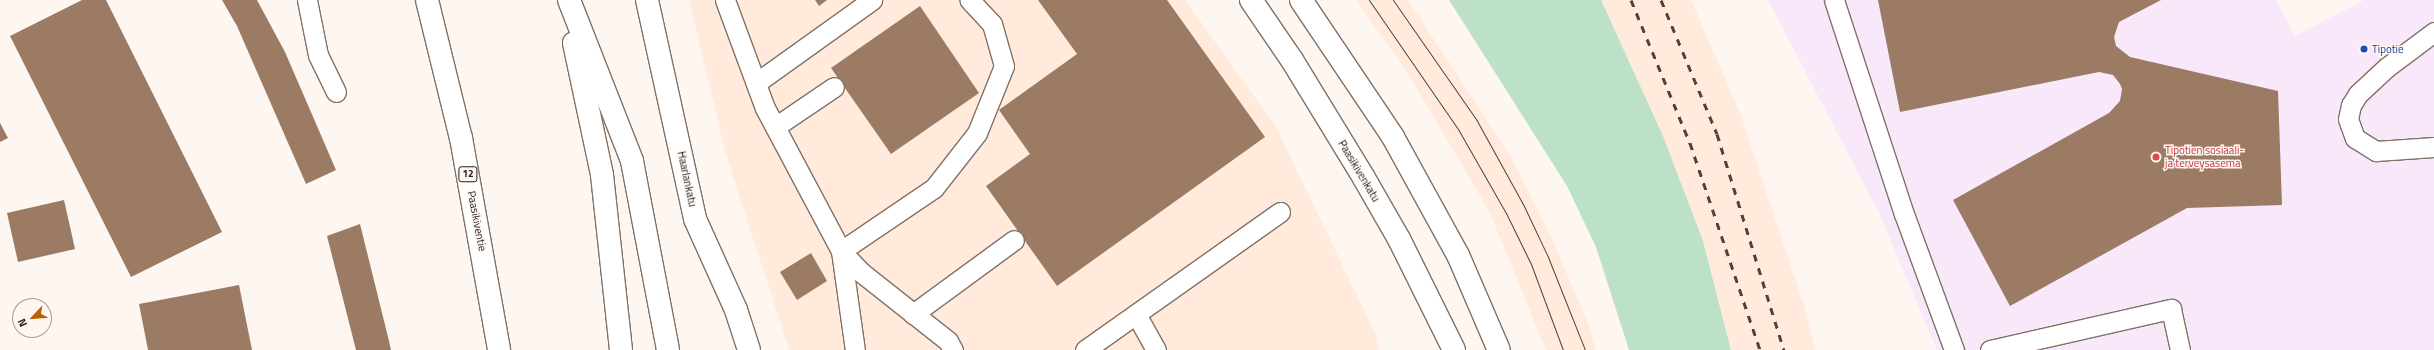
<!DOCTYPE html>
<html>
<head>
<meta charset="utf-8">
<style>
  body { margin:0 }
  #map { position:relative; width:2434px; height:350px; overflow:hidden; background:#fef6f1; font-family:"Titillium Web",sans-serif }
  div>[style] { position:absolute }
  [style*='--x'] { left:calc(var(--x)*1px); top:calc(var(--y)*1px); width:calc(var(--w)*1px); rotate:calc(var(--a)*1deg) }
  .built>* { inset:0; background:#ffeadb }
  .medical>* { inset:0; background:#f8e8fa }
  .green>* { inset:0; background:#bde1c7 }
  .building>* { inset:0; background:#9c7b64 }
  .roads { filter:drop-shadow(1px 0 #817165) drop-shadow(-1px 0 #817165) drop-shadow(0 1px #817165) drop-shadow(0 -1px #817165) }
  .lane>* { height:19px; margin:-9.5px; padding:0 9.5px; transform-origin:9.5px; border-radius:9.5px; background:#fff }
  .street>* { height:22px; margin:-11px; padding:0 11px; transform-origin:11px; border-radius:11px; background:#fff }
  .primary>* { height:22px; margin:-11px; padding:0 11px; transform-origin:11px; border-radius:11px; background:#fff }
  .highway>* { height:22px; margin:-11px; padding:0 11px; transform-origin:11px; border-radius:11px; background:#fff }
  .tram>* { height:1px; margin:-0.5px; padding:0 0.5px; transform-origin:0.5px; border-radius:0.5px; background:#4a433f }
  .rail>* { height:3px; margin-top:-1.5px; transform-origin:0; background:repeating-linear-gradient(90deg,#4a433f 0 7px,transparent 0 14px) }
  .dots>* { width:11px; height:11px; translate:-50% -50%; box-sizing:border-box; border:2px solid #fef6f1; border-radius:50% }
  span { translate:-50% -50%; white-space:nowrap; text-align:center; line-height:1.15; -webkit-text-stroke:3px #fef6f1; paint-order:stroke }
  .shield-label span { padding:1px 3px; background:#fef6f1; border:1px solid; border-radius:3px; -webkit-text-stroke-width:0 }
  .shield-label { font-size:10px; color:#221b17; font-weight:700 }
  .transit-label { font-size:11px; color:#164399 }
  .left { translate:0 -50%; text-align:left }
  .health-label { font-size:11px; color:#be3a42 }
  .street-label { font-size:11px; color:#221b17 }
  .north { position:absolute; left:12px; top:298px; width:40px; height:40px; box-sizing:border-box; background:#fef6f1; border:1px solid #a69e9a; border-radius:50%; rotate:244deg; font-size:11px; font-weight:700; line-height:16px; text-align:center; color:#221b17 }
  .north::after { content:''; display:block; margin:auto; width:14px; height:18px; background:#ba5e05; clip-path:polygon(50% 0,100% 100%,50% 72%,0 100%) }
</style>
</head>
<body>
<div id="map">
  <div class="built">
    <i style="clip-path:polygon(689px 0,1185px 0,1276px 127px,1375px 333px,1379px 350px,789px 350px,725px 151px)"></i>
    <i style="clip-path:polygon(1356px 0,1408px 0,1510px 155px,1551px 236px,1588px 324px,1596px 350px,1546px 350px,1489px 211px,1409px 75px)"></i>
    <i style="clip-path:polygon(1601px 0,1691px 0,1740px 113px,1805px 309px,1815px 350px,1731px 350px,1703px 241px,1663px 136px)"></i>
  </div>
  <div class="medical">
    <i style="clip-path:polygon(1768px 0,2276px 0,2295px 36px,2364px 0,2434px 0,2434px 350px,1937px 350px,1879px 213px)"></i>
  </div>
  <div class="green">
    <i style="clip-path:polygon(1449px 0,1601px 0,1663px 136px,1703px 241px,1731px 350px,1629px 350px,1596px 247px,1567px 186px)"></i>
  </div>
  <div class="building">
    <i style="clip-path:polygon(82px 0,106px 0,222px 232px,131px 277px,10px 36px)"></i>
    <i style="clip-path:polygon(222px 0,257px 0,285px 52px,336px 170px,306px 184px,237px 26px)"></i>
    <i style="clip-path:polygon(815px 0,827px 0,819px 6px)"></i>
    <i style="clip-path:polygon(1038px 0,1167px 0,1265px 137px,1057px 286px,986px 186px,1030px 154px,999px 110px,1077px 54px)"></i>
    <i style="clip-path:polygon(1878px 0,2161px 0,2119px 22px,2114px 37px,2116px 46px,2130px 57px,2278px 91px,2282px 205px,2187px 208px,2010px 306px,1953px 200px,2109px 113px,2120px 101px,2122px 89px,2120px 84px,2113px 75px,2099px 72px,1900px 112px)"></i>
    <i style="clip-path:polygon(920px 6px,979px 93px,891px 154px,831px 68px)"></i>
    <i style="clip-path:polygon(0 123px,8px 138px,0 142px)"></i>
    <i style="clip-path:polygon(64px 200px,75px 249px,18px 262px,7px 213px)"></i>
    <i style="clip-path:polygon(360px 224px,389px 341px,391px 350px,356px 350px,327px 236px)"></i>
    <i style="clip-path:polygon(811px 253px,827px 281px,797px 300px,780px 272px)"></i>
    <i style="clip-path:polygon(239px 285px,252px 350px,148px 350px,139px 304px)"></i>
  </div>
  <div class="roads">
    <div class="lane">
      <i style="--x:307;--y:0;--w:56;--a:78.7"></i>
      <i style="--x:318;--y:55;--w:41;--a:64.1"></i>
      <i style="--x:725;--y:0;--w:115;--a:69.7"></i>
      <i style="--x:765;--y:108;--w:162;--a:62"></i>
      <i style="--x:841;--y:251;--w:100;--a:82"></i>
      <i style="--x:1834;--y:0;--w:225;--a:71.9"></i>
      <i style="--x:1904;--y:214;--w:145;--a:69.8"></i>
      <i style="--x:2434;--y:32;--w:59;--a:143.3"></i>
      <i style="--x:2387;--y:67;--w:40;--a:137"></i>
      <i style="--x:2358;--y:94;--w:13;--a:122"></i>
      <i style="--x:2351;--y:105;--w:14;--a:102"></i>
      <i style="--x:2348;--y:119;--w:20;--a:70"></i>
      <i style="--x:2355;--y:138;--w:25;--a:32"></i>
      <i style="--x:2376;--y:151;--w:58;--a:-3.9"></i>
      <i style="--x:756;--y:83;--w:143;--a:-35.6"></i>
      <i style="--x:775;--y:127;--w:71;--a:-34.1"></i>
      <i style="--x:913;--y:314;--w:125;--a:-36.2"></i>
      <i style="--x:1136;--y:314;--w:41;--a:60.9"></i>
      <i style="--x:953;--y:350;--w:10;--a:-119"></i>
      <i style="--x:948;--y:341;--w:110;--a:-141.7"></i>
      <i style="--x:862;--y:273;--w:30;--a:-134"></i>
      <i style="--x:841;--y:251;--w:112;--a:-34.1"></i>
      <i style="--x:934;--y:188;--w:70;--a:-52"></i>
      <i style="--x:977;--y:133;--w:72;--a:-68.1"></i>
      <i style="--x:1004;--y:66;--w:44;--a:-105.9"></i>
      <i style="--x:992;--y:24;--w:33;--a:-133"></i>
      <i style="--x:1085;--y:350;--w:239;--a:-35.3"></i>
      <i style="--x:1990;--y:350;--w:186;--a:-12.8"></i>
      <i style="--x:2171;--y:309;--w:42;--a:77.6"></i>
    </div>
    <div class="street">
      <i style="--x:647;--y:0;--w:224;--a:77.6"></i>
      <i style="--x:695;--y:219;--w:100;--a:65.7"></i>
      <i style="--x:736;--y:310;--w:42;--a:72"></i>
    </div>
    <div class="primary">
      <i style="--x:1251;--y:0;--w:73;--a:55.7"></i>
      <i style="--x:1292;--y:60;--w:138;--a:58.6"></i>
      <i style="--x:1364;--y:178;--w:70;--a:60.2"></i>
      <i style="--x:1399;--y:239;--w:124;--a:63.6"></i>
      <i style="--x:1301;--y:0;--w:165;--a:56.1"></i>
      <i style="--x:1393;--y:137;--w:135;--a:61.2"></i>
      <i style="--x:1458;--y:255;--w:103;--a:66.7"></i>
    </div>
    <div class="highway">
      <i style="--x:427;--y:0;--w:142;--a:76.2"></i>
      <i style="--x:461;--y:138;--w:215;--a:79.8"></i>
      <i style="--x:569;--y:0;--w:173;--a:68.6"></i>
      <i style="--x:632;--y:161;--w:192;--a:79.2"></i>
      <i style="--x:574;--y:43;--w:135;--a:78"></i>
      <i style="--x:602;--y:175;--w:176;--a:83.8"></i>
    </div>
  </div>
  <div class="tram">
    <i style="--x:1369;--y:0;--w:157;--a:55.4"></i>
    <i style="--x:1458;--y:129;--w:97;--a:60.3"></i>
    <i style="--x:1506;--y:213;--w:57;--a:63.9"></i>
    <i style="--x:1531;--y:264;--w:92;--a:69.6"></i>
    <i style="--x:1393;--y:0;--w:145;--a:55.1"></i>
    <i style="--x:1476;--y:119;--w:97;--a:61.1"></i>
    <i style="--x:1523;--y:204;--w:59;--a:64.7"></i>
    <i style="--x:1548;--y:257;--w:100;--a:68.3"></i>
  </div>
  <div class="rail">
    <i style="--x:1631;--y:0;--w:155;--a:67.6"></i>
    <i style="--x:1690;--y:143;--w:219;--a:71.3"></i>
    <i style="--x:1661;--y:0;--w:145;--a:67.3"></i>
    <i style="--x:1717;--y:134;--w:226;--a:72.8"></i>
  </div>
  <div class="dots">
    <i style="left:2364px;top:49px;background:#1a4fb4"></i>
    <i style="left:2156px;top:157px;background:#e0444e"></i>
  </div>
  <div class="shield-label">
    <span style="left:468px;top:174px">12</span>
  </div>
  <div class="transit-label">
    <span class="left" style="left:2372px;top:49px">Tipotie</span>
  </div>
  <div class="health-label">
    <span class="left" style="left:2165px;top:157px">Tipotien sosiaali-<br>ja terveysasema</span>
  </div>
  <div class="street-label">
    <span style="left:1359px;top:171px;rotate:59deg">Paasikivenkatu</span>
    <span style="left:687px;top:179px;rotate:78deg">Haarlankatu</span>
    <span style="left:477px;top:221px;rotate:79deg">Paasikiventie</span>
  </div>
  <div class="north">N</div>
</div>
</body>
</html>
